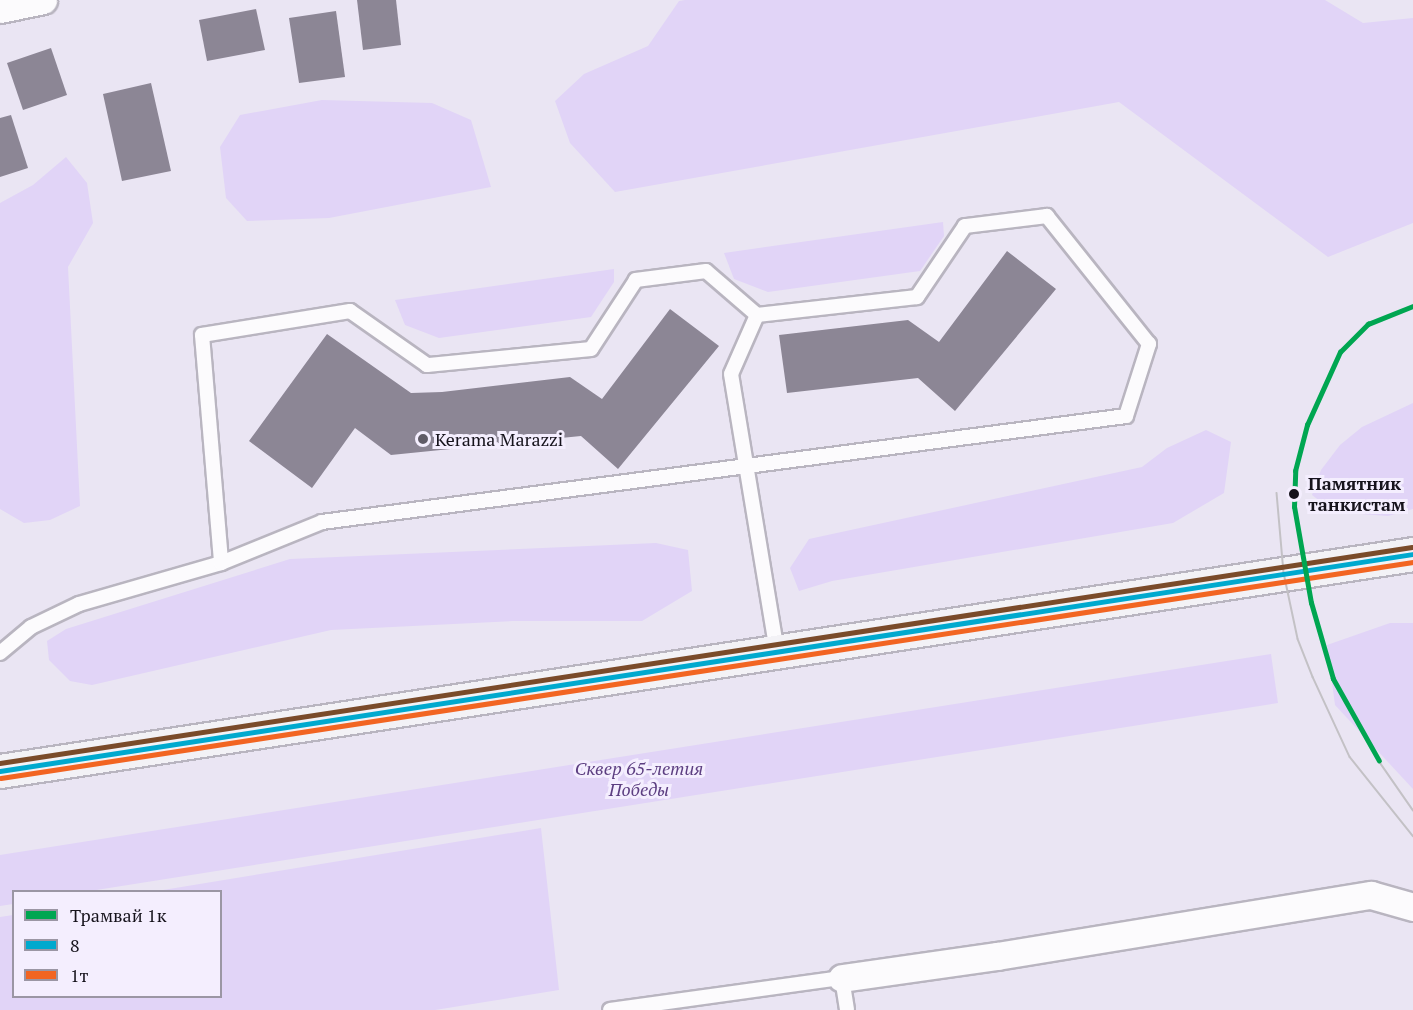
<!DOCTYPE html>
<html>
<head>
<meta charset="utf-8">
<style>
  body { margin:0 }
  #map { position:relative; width:1413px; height:1010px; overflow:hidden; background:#eae5f3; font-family:"PT Serif",serif }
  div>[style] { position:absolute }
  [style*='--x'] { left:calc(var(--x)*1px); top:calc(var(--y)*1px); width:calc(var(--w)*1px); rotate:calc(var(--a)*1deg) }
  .green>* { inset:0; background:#e1d4f7 }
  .building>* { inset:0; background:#8c8695 }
  .roads { filter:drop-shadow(2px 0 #b9b5c0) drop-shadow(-2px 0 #b9b5c0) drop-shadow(0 2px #b9b5c0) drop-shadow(0 -2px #b9b5c0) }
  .service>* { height:14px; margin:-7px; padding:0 7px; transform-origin:7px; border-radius:7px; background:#fcfbfd }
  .minor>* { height:27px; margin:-13.5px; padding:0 13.5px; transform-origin:13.5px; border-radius:13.5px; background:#fcfbfd }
  .secondary>* { height:33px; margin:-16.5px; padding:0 16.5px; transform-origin:16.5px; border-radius:16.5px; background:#f3f2f6 }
  .tram>* { height:1.5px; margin:-0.75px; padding:0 0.75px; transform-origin:0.75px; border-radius:0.75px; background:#c3c1c5 }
  .bus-1>* { height:4.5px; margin:-2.25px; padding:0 2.25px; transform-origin:2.25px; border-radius:2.25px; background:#00a9ce }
  .bus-2>* { height:4.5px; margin:-2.25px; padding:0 2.25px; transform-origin:2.25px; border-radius:2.25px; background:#f26522 }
  .bus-3>* { height:4.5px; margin:-2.25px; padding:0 2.25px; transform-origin:2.25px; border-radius:2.25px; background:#7a4b2a }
  .tram-1>* { height:4.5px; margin:-2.25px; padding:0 2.25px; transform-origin:2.25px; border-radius:2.25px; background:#00a651 }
  .dots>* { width:16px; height:16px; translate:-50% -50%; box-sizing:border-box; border:3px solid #f4eefe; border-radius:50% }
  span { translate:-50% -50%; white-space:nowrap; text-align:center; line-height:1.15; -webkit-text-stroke:6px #f4eefe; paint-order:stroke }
  .poi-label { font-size:18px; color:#16131c }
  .left { translate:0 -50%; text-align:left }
  .stop-label { font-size:18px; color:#16131c; font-weight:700 }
  .park-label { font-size:18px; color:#5c3e81; font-style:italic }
  .legend { position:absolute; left:12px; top:890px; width:210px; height:108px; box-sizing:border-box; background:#f4eefe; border:2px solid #9b96a4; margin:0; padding:8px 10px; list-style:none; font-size:18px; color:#16131c }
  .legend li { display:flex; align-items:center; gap:12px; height:30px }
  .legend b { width:30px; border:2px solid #9b96a4 }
</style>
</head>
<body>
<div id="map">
  <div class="green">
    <i style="clip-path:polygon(685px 0,1325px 0,1363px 23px,1413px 18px,1413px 223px,1328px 257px,1119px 102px,615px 192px,570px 143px,555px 101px,584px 74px,648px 46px,679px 1px)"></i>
    <i style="clip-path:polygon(322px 100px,432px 103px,471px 120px,491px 187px,329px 218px,247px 221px,226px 198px,220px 147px,240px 115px)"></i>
    <i style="clip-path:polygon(66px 157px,87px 183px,93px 223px,68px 267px,80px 506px,50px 520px,24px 523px,0 509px,0 203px,33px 185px)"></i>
    <i style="clip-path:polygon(943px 222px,944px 236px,920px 271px,768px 292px,734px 279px,724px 253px)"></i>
    <i style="clip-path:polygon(614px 269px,614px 282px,591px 317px,439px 338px,405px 325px,395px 300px)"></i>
    <i style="clip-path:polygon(1413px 403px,1413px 509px,1388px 516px,1334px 512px,1312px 495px,1321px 470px,1340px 445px,1362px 427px)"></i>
    <i style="clip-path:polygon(1206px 430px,1231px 442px,1224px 493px,1173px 523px,832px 581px,799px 591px,790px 568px,809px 539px,1142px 467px,1167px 448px)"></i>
    <i style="clip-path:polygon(656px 543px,688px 550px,692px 591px,642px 621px,513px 621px,331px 630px,92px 685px,70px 681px,49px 660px,47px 641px,66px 629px,290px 559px)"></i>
    <i style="clip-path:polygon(1390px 623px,1413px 623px,1413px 789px,1335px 705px,1327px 645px)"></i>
    <i style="clip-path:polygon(1271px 654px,1278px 703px,90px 891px,14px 892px,13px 904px,0 906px,0 855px)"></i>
    <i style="clip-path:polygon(541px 828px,559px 990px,435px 1010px,0 1010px,0 917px,13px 915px,14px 996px,220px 996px,220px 892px,157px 891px)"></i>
  </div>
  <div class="building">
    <i style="clip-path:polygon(357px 0,396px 0,401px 45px,363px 50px)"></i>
    <i style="clip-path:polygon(256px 9px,265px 50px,207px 61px,199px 20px)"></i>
    <i style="clip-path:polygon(336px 11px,345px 77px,299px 83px,289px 18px)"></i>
    <i style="clip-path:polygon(51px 48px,67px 95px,23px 110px,7px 63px)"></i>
    <i style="clip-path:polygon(151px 83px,171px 171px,122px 181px,103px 94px)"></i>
    <i style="clip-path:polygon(11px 115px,28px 168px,0 177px,0 118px)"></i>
    <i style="clip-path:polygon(1007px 251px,1056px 289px,955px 411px,918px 378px,787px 393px,779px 335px,908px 320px,939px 342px)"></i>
    <i style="clip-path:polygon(670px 309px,719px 346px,618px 469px,581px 436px,391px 455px,355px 428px,312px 488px,249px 441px,327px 334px,411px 393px,442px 392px,570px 377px,602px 399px)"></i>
  </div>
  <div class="roads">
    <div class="service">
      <i style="--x:757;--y:315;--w:64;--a:113.8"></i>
      <i style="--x:731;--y:374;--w:281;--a:80.6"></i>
      <i style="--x:0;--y:653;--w:40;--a:-40"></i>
      <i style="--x:31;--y:627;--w:53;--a:-25.6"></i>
      <i style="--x:79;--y:604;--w:148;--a:-16.1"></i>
      <i style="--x:221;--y:563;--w:109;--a:-22.1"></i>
      <i style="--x:322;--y:522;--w:811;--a:-7.51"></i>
      <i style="--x:1126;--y:416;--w:76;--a:-72.3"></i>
      <i style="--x:1149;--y:344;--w:164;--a:-128.6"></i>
      <i style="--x:1047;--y:216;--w:83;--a:173"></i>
      <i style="--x:965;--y:226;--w:86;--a:124.1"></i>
      <i style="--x:917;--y:297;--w:161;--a:173.6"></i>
      <i style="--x:757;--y:315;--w:67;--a:-139.2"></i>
      <i style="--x:706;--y:271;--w:71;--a:172.7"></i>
      <i style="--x:636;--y:280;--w:82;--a:123.1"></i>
      <i style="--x:591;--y:349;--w:165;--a:174.4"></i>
      <i style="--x:427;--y:365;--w:94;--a:-145"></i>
      <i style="--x:350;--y:311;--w:150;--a:170.8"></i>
      <i style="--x:202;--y:335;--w:229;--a:85.2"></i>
      <i style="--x:610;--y:1010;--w:234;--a:-7.9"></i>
      <i style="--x:842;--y:978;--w:32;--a:81"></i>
    </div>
    <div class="minor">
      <i style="--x:0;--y:9;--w:44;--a:-11.8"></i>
      <i style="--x:842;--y:978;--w:157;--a:-8.1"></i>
      <i style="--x:997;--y:956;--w:379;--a:-9.3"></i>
      <i style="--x:1371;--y:895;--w:44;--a:15.9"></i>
    </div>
    <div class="secondary">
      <i style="--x:0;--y:771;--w:1430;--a:-8.73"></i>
    </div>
  </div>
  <div class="tram">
    <i style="--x:1277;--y:493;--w:80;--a:85"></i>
    <i style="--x:1284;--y:573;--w:67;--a:78"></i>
    <i style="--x:1298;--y:639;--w:41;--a:68.5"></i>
    <i style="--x:1313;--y:677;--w:88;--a:65.2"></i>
    <i style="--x:1350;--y:757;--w:101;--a:51.4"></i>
    <i style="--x:1379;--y:761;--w:60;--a:55.2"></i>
  </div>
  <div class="bus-1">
    <i style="--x:0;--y:771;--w:1430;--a:-8.73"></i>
  </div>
  <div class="bus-2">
    <i style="--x:1;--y:778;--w:1428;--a:-8.7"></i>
  </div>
  <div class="bus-3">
    <i style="--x:0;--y:763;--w:1428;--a:-8.7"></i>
  </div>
  <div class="tram-1">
    <i style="--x:1379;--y:761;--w:94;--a:-119.3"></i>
    <i style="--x:1333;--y:679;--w:79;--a:-106.1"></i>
    <i style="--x:1311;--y:603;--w:97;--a:-100"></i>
    <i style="--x:1294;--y:507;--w:36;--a:-88"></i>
    <i style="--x:1295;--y:471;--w:48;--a:-75.4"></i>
    <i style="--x:1307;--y:425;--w:80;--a:-65.7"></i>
    <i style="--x:1340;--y:352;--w:40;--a:-45"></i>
    <i style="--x:1368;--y:324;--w:48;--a:-21.8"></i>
  </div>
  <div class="dots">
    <i style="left:423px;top:439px;background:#605c67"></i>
    <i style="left:1294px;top:494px;background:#16131c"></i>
  </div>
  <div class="poi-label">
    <span class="left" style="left:435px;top:439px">Kerama Marazzi</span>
  </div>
  <div class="stop-label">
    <span class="left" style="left:1308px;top:494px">Памятник<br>танкистам</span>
  </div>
  <div class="park-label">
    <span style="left:639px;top:779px">Сквер 65-летия<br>Победы</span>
  </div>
  <ul class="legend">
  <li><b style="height:8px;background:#00a651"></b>Трамвай 1к</li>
  <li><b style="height:8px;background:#00a9ce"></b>8</li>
  <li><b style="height:8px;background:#f26522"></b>1т</li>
  </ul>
</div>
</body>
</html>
